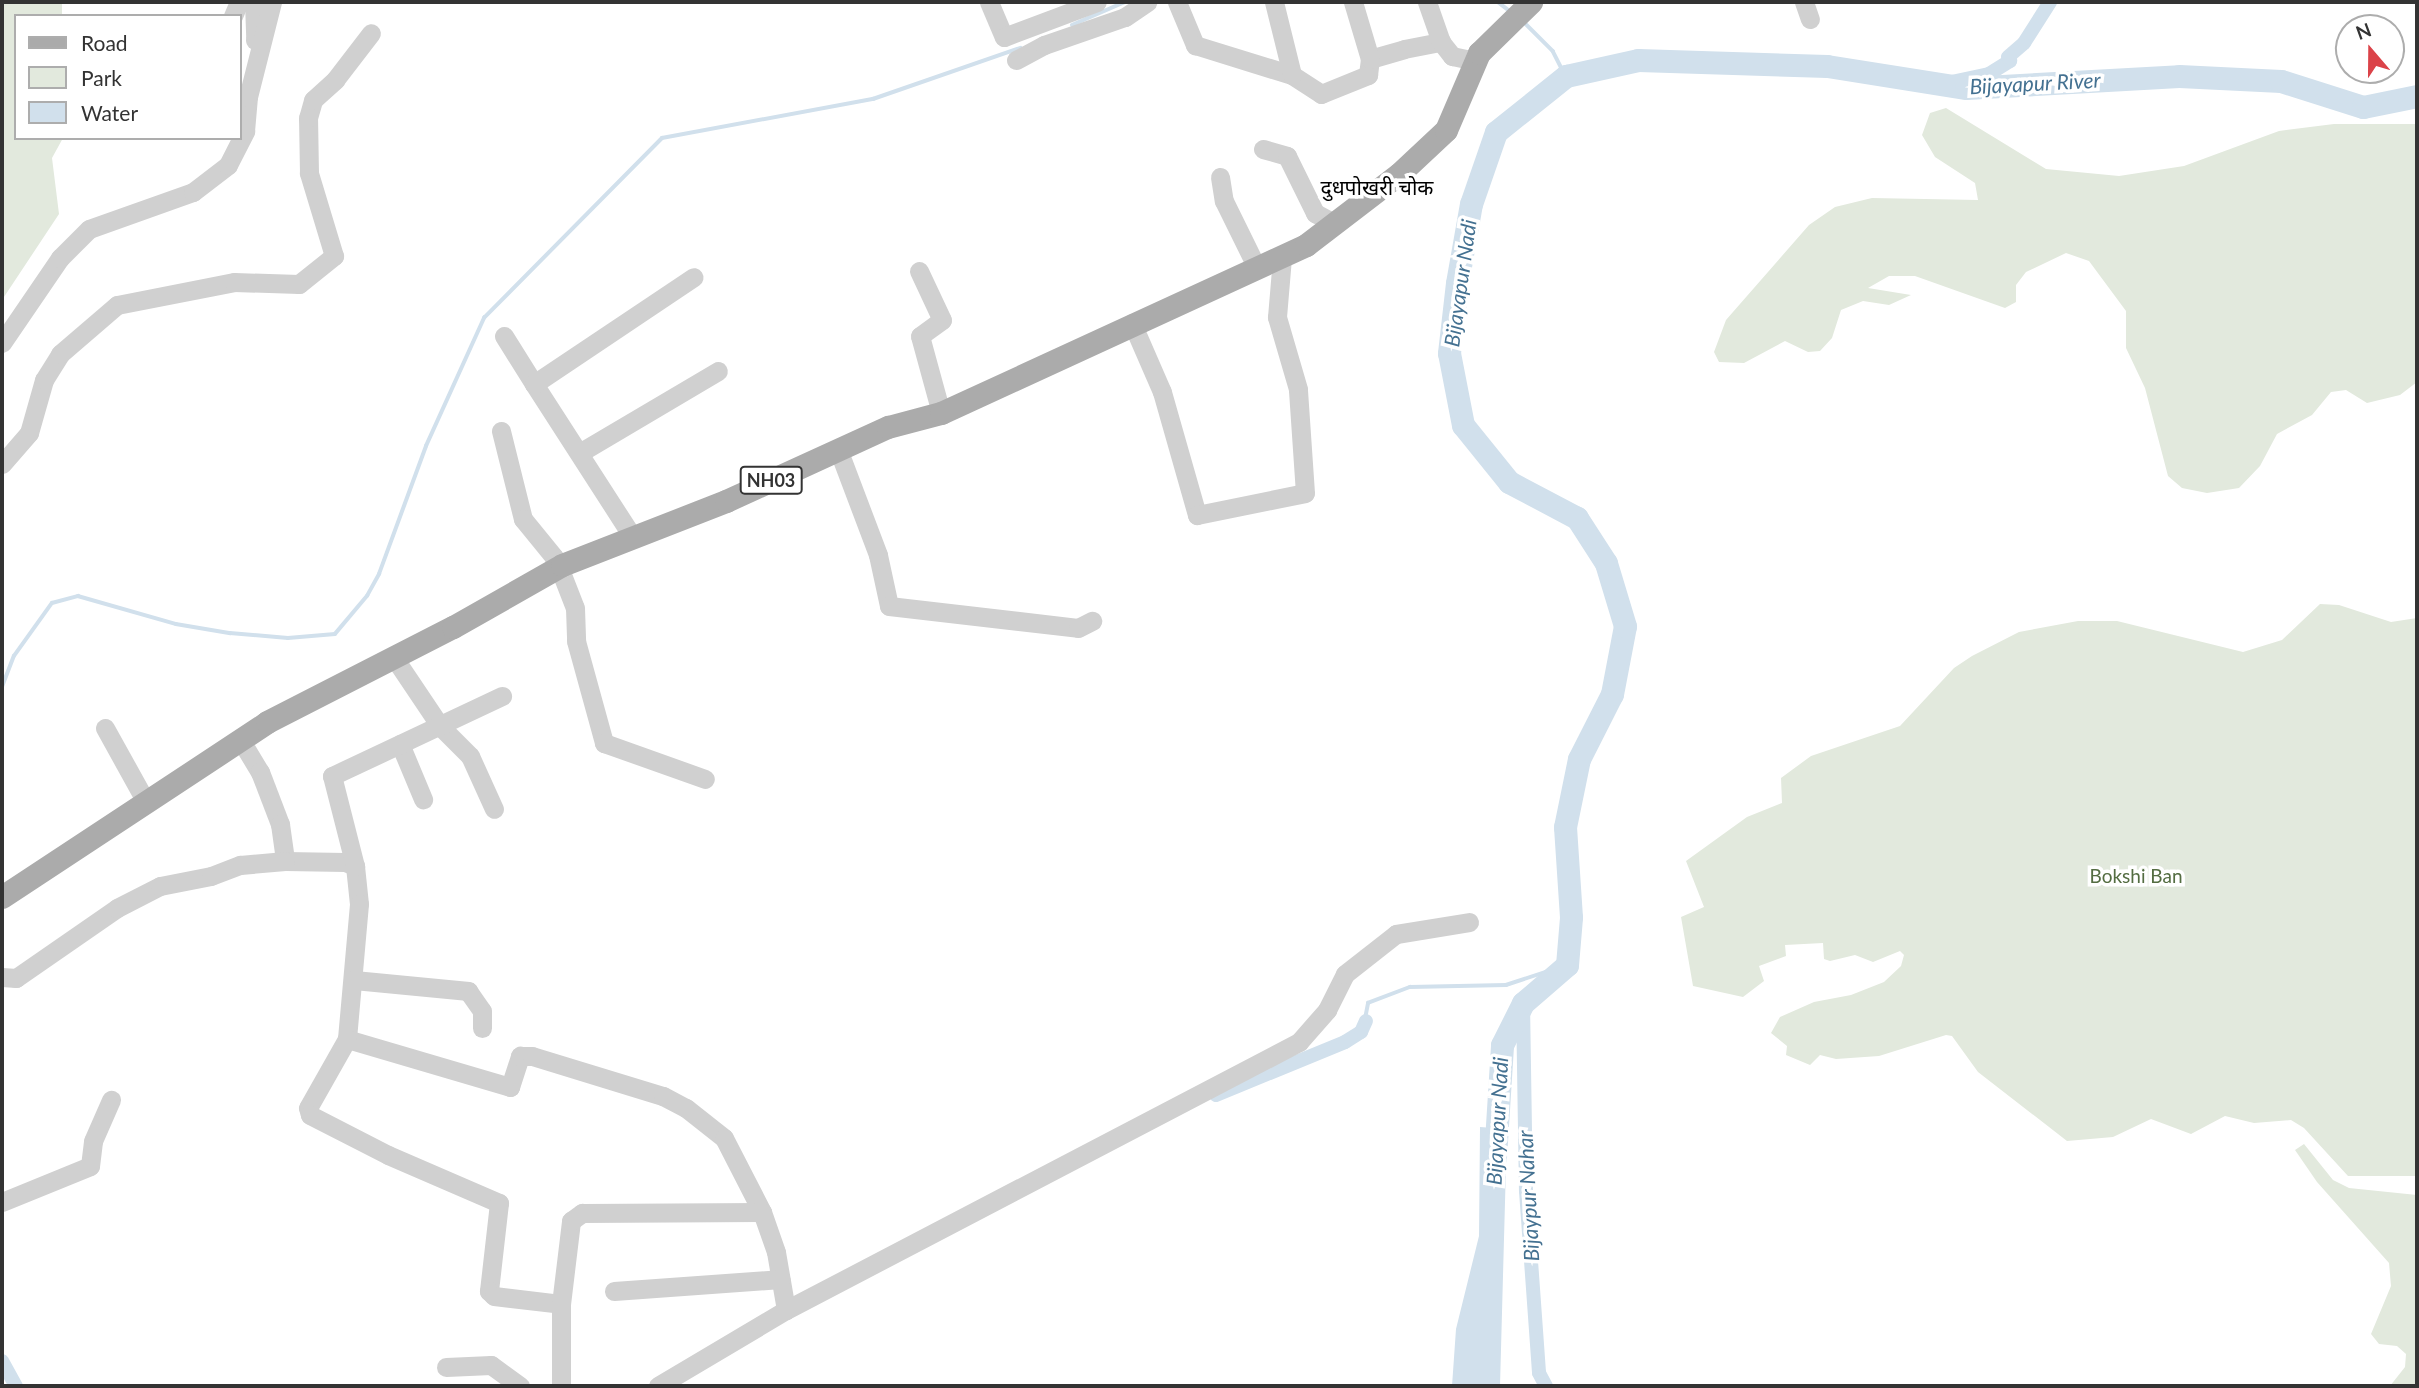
<!DOCTYPE html>
<html>
<head>
<meta charset="utf-8">
<style>
  body { margin:0 }
  #map { position:relative; width:2419px; height:1388px; overflow:hidden; background:#fff; font-family:Lato,"Noto Sans Devanagari",sans-serif }
  div>[style] { position:absolute }
  [style*='--x'] { left:calc(var(--x)*1px); top:calc(var(--y)*1px); width:calc(var(--w)*1px); rotate:calc(var(--a)*1deg) }
  .green>* { inset:0; background:#e2e9dd }
  .water>* { inset:0; background:#d1e0ec }
  .stream>* { height:3.5px; margin:-1.75px; padding:0 1.75px; transform-origin:1.75px; border-radius:1.75px; background:#d1e0ec }
  .canal>* { height:14px; margin:-7px; padding:0 7px; transform-origin:7px; border-radius:7px; background:#d1e0ec }
  .river>* { height:23px; margin:-11.5px; padding:0 11.5px; transform-origin:11.5px; border-radius:11.5px; background:#d1e0ec }
  .minor>* { height:19px; margin:-9.5px; padding:0 9.5px; transform-origin:9.5px; border-radius:9.5px; background:#d0d0d0 }
  .major>* { height:23px; margin:-11.5px; padding:0 11.5px; transform-origin:11.5px; border-radius:11.5px; background:#ababab }
  span { translate:-50% -50%; white-space:nowrap; text-align:center; line-height:1.15; -webkit-text-stroke:7px #fff; paint-order:stroke }
  .shield-label span { padding:2px 5px; background:#fff; border:2px solid; border-radius:5px; -webkit-text-stroke-width:0 }
  .shield-label { font-size:18px; color:#333; font-weight:700 }
  .park-label { font-size:19px; color:#546d42 }
  .water-label { font-size:21px; color:#447191; font-style:italic }
  .neighbourhood-label { font-size:21px; color:#000 }
  .frame { position:absolute; inset:0; border:4px solid #333; pointer-events:none }
  .legend { position:absolute; left:14px; top:14px; width:228px; height:126px; box-sizing:border-box; background:#fff; border:2px solid #adadad; margin:0; padding:9px 12px; list-style:none; font-size:21px; color:#333 }
  .legend li { display:flex; align-items:center; gap:14px; height:35px }
  .legend b { width:35px; border:2px solid #adadad }
  .north { position:absolute; left:2335px; top:14px; width:70px; height:70px; box-sizing:border-box; background:#fff; border:2px solid #adadad; border-radius:50%; rotate:340deg; font-size:19px; font-weight:700; line-height:28px; text-align:center; color:#333 }
  .north::after { content:''; display:block; margin:auto; width:24px; height:32px; background:#db4349; clip-path:polygon(50% 0,100% 100%,50% 72%,0 100%) }
</style>
</head>
<body>
<div id="map">
  <div class="green">
    <i style="clip-path:polygon(2px 2px,62px 2px,62px 16px,16px 16px,16px 138px,63px 138px,52px 158px,59px 214px,2px 300px)"></i>
    <i style="clip-path:polygon(1946px 108px,2046px 169px,2119px 176px,2184px 166px,2279px 131px,2334px 124px,2417px 124px,2417px 382px,2400px 395px,2367px 403px,2346px 390px,2331px 392px,2312px 415px,2277px 434px,2260px 466px,2239px 488px,2207px 493px,2182px 488px,2168px 476px,2145px 388px,2126px 348px,2126px 311px,2089px 261px,2066px 253px,2026px 272px,2016px 285px,2016px 302px,2005px 308px,1915px 276px,1889px 276px,1868px 288px,1911px 295px,1889px 305px,1863px 301px,1841px 310px,1832px 338px,1820px 351px,1808px 352px,1785px 341px,1744px 363px,1719px 362px,1714px 352px,1726px 320px,1809px 225px,1835px 207px,1872px 198px,1978px 200px,1975px 183px,1935px 157px,1922px 135px,1930px 113px)"></i>
    <i style="clip-path:polygon(2320px 604px,2339px 605px,2391px 622px,2417px 618px,2417px 1176px,2348px 1176px,2304px 1128px,2291px 1120px,2254px 1123px,2225px 1116px,2191px 1134px,2151px 1119px,2113px 1137px,2067px 1141px,1978px 1072px,1952px 1036px,1946px 1035px,1879px 1056px,1836px 1059px,1820px 1055px,1810px 1065px,1786px 1055px,1787px 1046px,1771px 1033px,1780px 1017px,1814px 1002px,1851px 995px,1884px 982px,1901px 966px,1904px 955px,1900px 951px,1873px 962px,1855px 955px,1830px 961px,1824px 959px,1823px 943px,1785px 945px,1786px 956px,1759px 966px,1764px 981px,1743px 997px,1693px 986px,1681px 917px,1704px 907px,1686px 861px,1747px 817px,1782px 803px,1781px 778px,1811px 756px,1900px 726px,1954px 668px,1972px 656px,2019px 632px,2078px 621px,2117px 621px,2243px 652px,2282px 640px)"></i>
    <i style="clip-path:polygon(2304px 1144px,2333px 1180px,2349px 1188px,2417px 1195px,2417px 1386px,2390px 1386px,2405px 1367px,2406px 1354px,2397px 1346px,2379px 1344px,2371px 1334px,2391px 1286px,2389px 1263px,2317px 1182px,2295px 1150px)"></i>
  </div>
  <div class="water">
    <i style="clip-path:polygon(1480px 1127px,1507px 1129px,1500px 1386px,1452px 1386px,1456px 1329px,1479px 1236px)"></i>
  </div>
  <div class="stream">
    <i style="--x:1498;--y:2;--w:15;--a:37"></i>
    <i style="--x:1522;--y:20;--w:44;--a:45"></i>
    <i style="--x:1553;--y:51;--w:28;--a:63"></i>
    <i style="--x:1072;--y:25;--w:58;--a:-23.5"></i>
    <i style="--x:2;--y:687;--w:33;--a:-69"></i>
    <i style="--x:14;--y:656;--w:65;--a:-54.4"></i>
    <i style="--x:52;--y:603;--w:27;--a:-15"></i>
    <i style="--x:78;--y:596;--w:102;--a:15.9"></i>
    <i style="--x:176;--y:624;--w:55;--a:9.5"></i>
    <i style="--x:230;--y:633;--w:58;--a:4.9"></i>
    <i style="--x:288;--y:638;--w:47;--a:-4.9"></i>
    <i style="--x:335;--y:634;--w:50;--a:-49.9"></i>
    <i style="--x:367;--y:596;--w:25;--a:-61"></i>
    <i style="--x:379;--y:574;--w:136;--a:-69.8"></i>
    <i style="--x:426;--y:446;--w:141;--a:-65.6"></i>
    <i style="--x:484;--y:318;--w:253;--a:-45.3"></i>
    <i style="--x:662;--y:138;--w:215;--a:-10.5"></i>
    <i style="--x:873;--y:99;--w:156;--a:-19.1"></i>
    <i style="--x:1365;--y:1019;--w:16;--a:-79"></i>
    <i style="--x:1368;--y:1003;--w:45;--a:-20.9"></i>
    <i style="--x:1410;--y:987;--w:96;--a:-1.2"></i>
    <i style="--x:1506;--y:985;--w:64;--a:-18.2"></i>
  </div>
  <div class="canal">
    <i style="--x:1942;--y:84;--w:48;--a:-12"></i>
    <i style="--x:1989;--y:74;--w:25;--a:-32"></i>
    <i style="--x:2010;--y:61;--w:4;--a:-117"></i>
    <i style="--x:2008;--y:57;--w:21;--a:-41"></i>
    <i style="--x:2024;--y:43;--w:49;--a:-57.6"></i>
    <i style="--x:1523;--y:1003;--w:188;--a:89.1"></i>
    <i style="--x:1526;--y:1191;--w:182;--a:85.9"></i>
    <i style="--x:1539;--y:1373;--w:15;--a:62"></i>
    <i style="--x:1216;--y:1095;--w:139;--a:-22.3"></i>
    <i style="--x:1345;--y:1042;--w:19;--a:-32"></i>
    <i style="--x:1361;--y:1032;--w:12;--a:-66"></i>
    <i style="--x:2;--y:1361;--w:29;--a:61"></i>
  </div>
  <div class="river">
    <i style="--x:1495;--y:1157;--w:112;--a:-86.4"></i>
    <i style="--x:1502;--y:1045;--w:47;--a:-63.4"></i>
    <i style="--x:1523;--y:1003;--w:58;--a:-40.8"></i>
    <i style="--x:1567;--y:965;--w:48;--a:-85.2"></i>
    <i style="--x:1571;--y:917;--w:90;--a:-93.8"></i>
    <i style="--x:1565;--y:827;--w:69;--a:-78.4"></i>
    <i style="--x:1579;--y:759;--w:73;--a:-63.1"></i>
    <i style="--x:1612;--y:694;--w:69;--a:-79.2"></i>
    <i style="--x:1625;--y:626;--w:66;--a:-106.8"></i>
    <i style="--x:1606;--y:563;--w:54;--a:-122.8"></i>
    <i style="--x:1577;--y:518;--w:77;--a:-152.1"></i>
    <i style="--x:1509;--y:482;--w:73;--a:-128.9"></i>
    <i style="--x:1463;--y:425;--w:73;--a:-101"></i>
    <i style="--x:1449;--y:353;--w:70;--a:-83.5"></i>
    <i style="--x:1457;--y:283;--w:80;--a:-80"></i>
    <i style="--x:1471;--y:204;--w:76;--a:-70.9"></i>
    <i style="--x:1496;--y:132;--w:90;--a:-38.7"></i>
    <i style="--x:1566;--y:76;--w:74;--a:-12.5"></i>
    <i style="--x:1638;--y:60;--w:189;--a:1.8"></i>
    <i style="--x:1827;--y:66;--w:141;--a:9"></i>
    <i style="--x:1966;--y:88;--w:213;--a:-3.2"></i>
    <i style="--x:2179;--y:76;--w:102;--a:2.8"></i>
    <i style="--x:2281;--y:81;--w:86;--a:17.6"></i>
    <i style="--x:2363;--y:107;--w:55;--a:-11.5"></i>
  </div>
  <div class="minor">
    <i style="--x:254;--y:2;--w:38;--a:88"></i>
    <i style="--x:255;--y:40;--w:7;--a:0"></i>
    <i style="--x:989;--y:2;--w:38;--a:67"></i>
    <i style="--x:1004;--y:37;--w:99;--a:-20.6"></i>
    <i style="--x:1177;--y:2;--w:47;--a:67.3"></i>
    <i style="--x:1195;--y:45;--w:102;--a:17.2"></i>
    <i style="--x:1292;--y:75;--w:35;--a:33"></i>
    <i style="--x:1321;--y:94;--w:51;--a:-22"></i>
    <i style="--x:1368;--y:75;--w:16;--a:-83"></i>
    <i style="--x:1370;--y:59;--w:35;--a:-16"></i>
    <i style="--x:1404;--y:49;--w:38;--a:-11"></i>
    <i style="--x:1441;--y:42;--w:18;--a:52"></i>
    <i style="--x:1452;--y:56;--w:24;--a:12"></i>
    <i style="--x:1274;--y:2;--w:75;--a:76.1"></i>
    <i style="--x:1353;--y:2;--w:59;--a:73.4"></i>
    <i style="--x:1427;--y:2;--w:42;--a:70.7"></i>
    <i style="--x:1804;--y:2;--w:18;--a:71"></i>
    <i style="--x:233;--y:16;--w:15;--a:-67"></i>
    <i style="--x:1016;--y:60;--w:32;--a:-28"></i>
    <i style="--x:1044;--y:45;--w:86;--a:-19.1"></i>
    <i style="--x:1125;--y:17;--w:27;--a:-34"></i>
    <i style="--x:1263;--y:149;--w:25;--a:16"></i>
    <i style="--x:1287;--y:156;--w:64;--a:63.8"></i>
    <i style="--x:1315;--y:213;--w:19;--a:28"></i>
    <i style="--x:1220;--y:177;--w:24;--a:81"></i>
    <i style="--x:1224;--y:201;--w:75;--a:63.8"></i>
    <i style="--x:919;--y:271;--w:54;--a:64.9"></i>
    <i style="--x:942;--y:320;--w:27;--a:144"></i>
    <i style="--x:920;--y:336;--w:80;--a:74.7"></i>
    <i style="--x:1132;--y:323;--w:75;--a:66.5"></i>
    <i style="--x:1162;--y:392;--w:128;--a:74.1"></i>
    <i style="--x:1197;--y:515;--w:110;--a:-11.5"></i>
    <i style="--x:1305;--y:493;--w:104;--a:-93.9"></i>
    <i style="--x:1298;--y:389;--w:75;--a:-106.3"></i>
    <i style="--x:1277;--y:317;--w:60;--a:-85.2"></i>
    <i style="--x:504;--y:336;--w:57;--a:58"></i>
    <i style="--x:2;--y:343;--w:103;--a:-55.7"></i>
    <i style="--x:60;--y:258;--w:41;--a:-45"></i>
    <i style="--x:89;--y:229;--w:110;--a:-19.6"></i>
    <i style="--x:193;--y:192;--w:44;--a:-37.6"></i>
    <i style="--x:228;--y:165;--w:38;--a:-63"></i>
    <i style="--x:245;--y:131;--w:34;--a:-85"></i>
    <i style="--x:248;--y:97;--w:98;--a:-75.8"></i>
    <i style="--x:501;--y:431;--w:91;--a:76"></i>
    <i style="--x:523;--y:519;--w:49;--a:50.8"></i>
    <i style="--x:554;--y:557;--w:11;--a:80"></i>
    <i style="--x:838;--y:449;--w:113;--a:69.3"></i>
    <i style="--x:878;--y:555;--w:52;--a:77.8"></i>
    <i style="--x:889;--y:606;--w:190;--a:6.6"></i>
    <i style="--x:1078;--y:628;--w:16;--a:-27"></i>
    <i style="--x:581;--y:452;--w:159;--a:-30.6"></i>
    <i style="--x:2;--y:464;--w:41;--a:-48.9"></i>
    <i style="--x:29;--y:433;--w:55;--a:-74.2"></i>
    <i style="--x:44;--y:380;--w:31;--a:-58"></i>
    <i style="--x:60;--y:354;--w:75;--a:-40.7"></i>
    <i style="--x:117;--y:305;--w:119;--a:-11.1"></i>
    <i style="--x:234;--y:282;--w:65;--a:1.8"></i>
    <i style="--x:299;--y:284;--w:45;--a:-38.7"></i>
    <i style="--x:334;--y:256;--w:87;--a:-106.8"></i>
    <i style="--x:309;--y:173;--w:55;--a:-91"></i>
    <i style="--x:308;--y:118;--w:19;--a:-74"></i>
    <i style="--x:313;--y:100;--w:30;--a:-42"></i>
    <i style="--x:335;--y:80;--w:59;--a:-52.5"></i>
    <i style="--x:632;--y:536;--w:181;--a:-122.8"></i>
    <i style="--x:534;--y:384;--w:192;--a:-33.8"></i>
    <i style="--x:559;--y:567;--w:44;--a:68.7"></i>
    <i style="--x:575;--y:608;--w:33;--a:88"></i>
    <i style="--x:576;--y:641;--w:106;--a:74.6"></i>
    <i style="--x:604;--y:743;--w:107;--a:19.6"></i>
    <i style="--x:393;--y:656;--w:84;--a:56.1"></i>
    <i style="--x:440;--y:726;--w:42;--a:45"></i>
    <i style="--x:470;--y:756;--w:58;--a:65.6"></i>
    <i style="--x:105;--y:728;--w:85;--a:61"></i>
    <i style="--x:240;--y:739;--w:39;--a:59"></i>
    <i style="--x:260;--y:772;--w:56;--a:69"></i>
    <i style="--x:280;--y:824;--w:37;--a:82"></i>
    <i style="--x:285;--y:861;--w:60;--a:1"></i>
    <i style="--x:345;--y:862;--w:11;--a:22"></i>
    <i style="--x:355;--y:866;--w:38;--a:84"></i>
    <i style="--x:359;--y:904;--w:136;--a:95.1"></i>
    <i style="--x:347;--y:1039;--w:170;--a:16.4"></i>
    <i style="--x:510;--y:1087;--w:33;--a:-72"></i>
    <i style="--x:520;--y:1056;--w:12;--a:0"></i>
    <i style="--x:532;--y:1056;--w:137;--a:17"></i>
    <i style="--x:663;--y:1096;--w:26;--a:28"></i>
    <i style="--x:686;--y:1108;--w:48;--a:38.3"></i>
    <i style="--x:724;--y:1138;--w:83;--a:62.8"></i>
    <i style="--x:762;--y:1212;--w:42;--a:70.7"></i>
    <i style="--x:776;--y:1252;--w:59;--a:80.2"></i>
    <i style="--x:400;--y:744;--w:60;--a:67.3"></i>
    <i style="--x:355;--y:866;--w:93;--a:-104.3"></i>
    <i style="--x:332;--y:776;--w:188;--a:-25.2"></i>
    <i style="--x:2;--y:977;--w:14;--a:4"></i>
    <i style="--x:16;--y:978;--w:123;--a:-34.7"></i>
    <i style="--x:117;--y:908;--w:48;--a:-27.1"></i>
    <i style="--x:160;--y:886;--w:52;--a:-11.1"></i>
    <i style="--x:211;--y:876;--w:31;--a:-21"></i>
    <i style="--x:240;--y:865;--w:45;--a:-5.1"></i>
    <i style="--x:354;--y:980;--w:115;--a:5.5"></i>
    <i style="--x:468;--y:991;--w:24;--a:55"></i>
    <i style="--x:482;--y:1011;--w:17;--a:90"></i>
    <i style="--x:347;--y:1039;--w:79;--a:119.5"></i>
    <i style="--x:308;--y:1108;--w:7;--a:74"></i>
    <i style="--x:310;--y:1115;--w:88;--a:27.1"></i>
    <i style="--x:388;--y:1155;--w:121;--a:23.4"></i>
    <i style="--x:499;--y:1203;--w:89;--a:96.5"></i>
    <i style="--x:489;--y:1291;--w:7;--a:45"></i>
    <i style="--x:494;--y:1296;--w:67;--a:6.8"></i>
    <i style="--x:561;--y:1304;--w:84;--a:-83.1"></i>
    <i style="--x:571;--y:1221;--w:14;--a:-36"></i>
    <i style="--x:582;--y:1213;--w:180;--a:-0.3"></i>
    <i style="--x:2;--y:1202;--w:95;--a:-22.2"></i>
    <i style="--x:90;--y:1166;--w:25;--a:-83"></i>
    <i style="--x:93;--y:1141;--w:45;--a:-66.3"></i>
    <i style="--x:614;--y:1291;--w:167;--a:-4.1"></i>
    <i style="--x:561;--y:1304;--w:82;--a:90"></i>
    <i style="--x:446;--y:1367;--w:45;--a:-2.5"></i>
    <i style="--x:491;--y:1365;--w:36;--a:36"></i>
    <i style="--x:658;--y:1386;--w:149;--a:-30.7"></i>
    <i style="--x:786;--y:1310;--w:579;--a:-27.58"></i>
    <i style="--x:1299;--y:1042;--w:43;--a:-48.8"></i>
    <i style="--x:1327;--y:1010;--w:40;--a:-63.4"></i>
    <i style="--x:1345;--y:974;--w:65;--a:-38.1"></i>
    <i style="--x:1396;--y:934;--w:74;--a:-9.3"></i>
  </div>
  <div class="major">
    <i style="--x:2;--y:897;--w:318;--a:-33.4"></i>
    <i style="--x:267;--y:722;--w:209;--a:-27.1"></i>
    <i style="--x:453;--y:627;--w:125;--a:-29.6"></i>
    <i style="--x:562;--y:565;--w:176;--a:-21.3"></i>
    <i style="--x:726;--y:501;--w:178;--a:-24.6"></i>
    <i style="--x:888;--y:427;--w:55;--a:-14.8"></i>
    <i style="--x:941;--y:413;--w:402;--a:-24.7"></i>
    <i style="--x:1306;--y:245;--w:117;--a:-37.4"></i>
    <i style="--x:1399;--y:174;--w:64;--a:-43.1"></i>
    <i style="--x:1446;--y:130;--w:84;--a:-66.8"></i>
    <i style="--x:1479;--y:53;--w:73;--a:-44.4"></i>
  </div>
  <div class="shield-label">
    <span style="left:771px;top:480px">NH03</span>
  </div>
  <div class="park-label">
    <span style="left:2136px;top:876px">Bokshi Ban</span>
  </div>
  <div class="water-label">
    <span style="left:2035px;top:83px;rotate:-3deg">Bijayapur River</span>
    <span style="left:1460px;top:283px;rotate:-82deg">Bijayapur Nadi</span>
    <span style="left:1497px;top:1121px;rotate:-87deg">Bijayapur Nadi</span>
    <span style="left:1528px;top:1196px;rotate:-93deg">Bijaypur Nahar</span>
  </div>
  <div class="neighbourhood-label">
    <span style="left:1377px;top:187px">दुधपोखरी चोक</span>
  </div>
  <div class="frame"></div>
  <ul class="legend">
  <li><b style="height:9px;background:#ababab"></b>Road</li>
  <li><b style="height:19px;background:#e2e9dd"></b>Park</li>
  <li><b style="height:19px;background:#d1e0ec"></b>Water</li>
  </ul>
  <div class="north">N</div>
</div>
</body>
</html>
